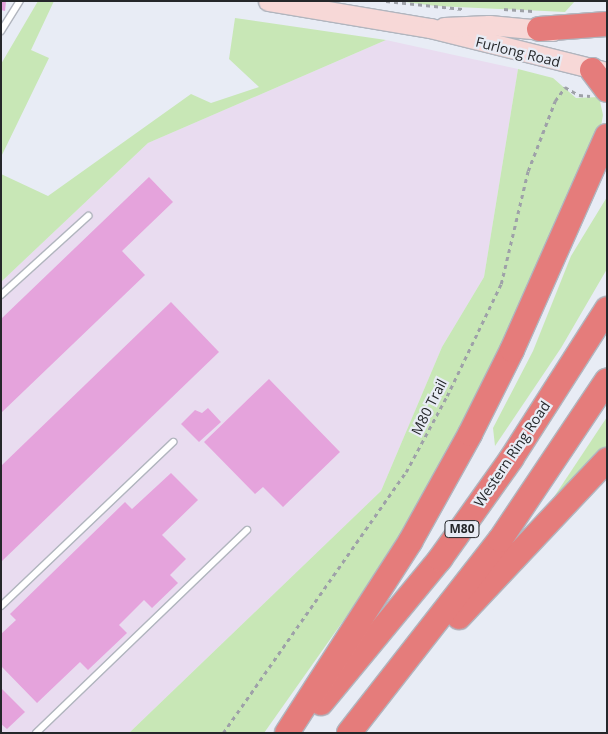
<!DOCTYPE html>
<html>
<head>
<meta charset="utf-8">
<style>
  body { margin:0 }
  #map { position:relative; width:608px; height:734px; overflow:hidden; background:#e8ecf5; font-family:"Open Sans",sans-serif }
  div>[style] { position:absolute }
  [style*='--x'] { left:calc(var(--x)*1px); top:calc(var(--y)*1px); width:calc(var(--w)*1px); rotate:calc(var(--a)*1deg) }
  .industrial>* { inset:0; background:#e9dcf0 }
  .green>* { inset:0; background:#c8e7b6 }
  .building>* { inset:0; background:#e5a3dc }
  .path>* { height:2.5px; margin-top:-1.25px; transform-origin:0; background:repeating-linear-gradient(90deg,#9ea1a8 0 4px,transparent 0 8px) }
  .roads { filter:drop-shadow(1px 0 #b1b5be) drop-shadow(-1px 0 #b1b5be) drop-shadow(0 1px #b1b5be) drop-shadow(0 -1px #b1b5be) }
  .lane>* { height:6px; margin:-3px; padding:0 3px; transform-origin:3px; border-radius:3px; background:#fff }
  .secondary>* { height:19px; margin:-9.5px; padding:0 9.5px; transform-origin:9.5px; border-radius:9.5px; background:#f7d8d7 }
  .highway>* { height:24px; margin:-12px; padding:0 12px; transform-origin:12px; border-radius:12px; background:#e57c7b }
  span { translate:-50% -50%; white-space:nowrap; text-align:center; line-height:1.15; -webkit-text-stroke:4.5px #e8ecf5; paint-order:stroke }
  .shield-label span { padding:1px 4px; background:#e8ecf5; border:1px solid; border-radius:4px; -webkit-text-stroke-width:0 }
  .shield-label { font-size:12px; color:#25272a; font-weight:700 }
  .street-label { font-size:14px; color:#25272a }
  .frame { position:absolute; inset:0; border:2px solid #25272a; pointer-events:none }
</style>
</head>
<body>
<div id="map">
  <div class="industrial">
    <i style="clip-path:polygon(386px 40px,518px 69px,484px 277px,442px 347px,381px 491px,129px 733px,1px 733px,1px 282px,148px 143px)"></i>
  </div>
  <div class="green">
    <i style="clip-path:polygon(38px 1px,54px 1px,31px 50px,49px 58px,1px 157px,1px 64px)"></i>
    <i style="clip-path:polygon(397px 1px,575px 1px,565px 12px,436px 6px)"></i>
    <i style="clip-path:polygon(235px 18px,386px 40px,148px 143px,1px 282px,1px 174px,48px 196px,191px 94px,211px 103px,259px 87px,229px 59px)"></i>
    <i style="clip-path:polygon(518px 69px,553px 78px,576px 98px,599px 97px,603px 115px,600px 132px,465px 430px,401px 539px,264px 733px,129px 733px,381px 491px,442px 347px,484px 277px)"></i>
    <i style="clip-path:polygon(607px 197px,607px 269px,561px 348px,495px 446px,493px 428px,533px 351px,571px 256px)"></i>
    <i style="clip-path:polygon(607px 417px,607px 451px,534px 527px)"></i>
  </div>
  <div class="building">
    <i style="clip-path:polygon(1px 1px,6px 1px,5px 11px,1px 10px)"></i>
    <i style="clip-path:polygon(149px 177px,173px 202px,122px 251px,145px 275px,1px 413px,1px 319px)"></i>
    <i style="clip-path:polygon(171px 302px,219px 352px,1px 562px,1px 466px)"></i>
    <i style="clip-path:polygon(269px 379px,340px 452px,283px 507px,263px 487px,255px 494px,204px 442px)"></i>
    <i style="clip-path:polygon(208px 408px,221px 422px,199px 442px,181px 424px,195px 410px,202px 413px)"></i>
    <i style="clip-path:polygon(171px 473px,198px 500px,162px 535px,186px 559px,170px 575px,178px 583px,152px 608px,144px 600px,119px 625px,127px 633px,88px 670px,80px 662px,37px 703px,1px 666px,1px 634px,16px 620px,10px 614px,125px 502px,132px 509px)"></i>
    <i style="clip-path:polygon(1px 688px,25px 712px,7px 729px,1px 724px)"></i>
  </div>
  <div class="path">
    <i style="--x:386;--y:1;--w:77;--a:5.9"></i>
    <i style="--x:504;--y:9;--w:29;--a:4"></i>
    <i style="--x:223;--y:733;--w:319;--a:-55"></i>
    <i style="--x:406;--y:472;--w:86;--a:-61.7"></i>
    <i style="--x:447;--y:396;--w:124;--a:-64.3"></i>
    <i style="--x:501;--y:284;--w:116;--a:-76.6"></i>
    <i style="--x:528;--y:171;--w:75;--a:-68.9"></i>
    <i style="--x:555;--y:101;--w:17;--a:-54"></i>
    <i style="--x:565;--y:87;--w:16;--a:30"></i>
    <i style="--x:579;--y:95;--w:11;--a:5"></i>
  </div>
  <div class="roads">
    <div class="lane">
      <i style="--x:1;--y:31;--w:36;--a:-58"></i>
      <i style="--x:1;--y:295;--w:118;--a:-42.2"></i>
      <i style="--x:1;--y:606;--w:238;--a:-43.6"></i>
      <i style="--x:36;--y:733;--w:293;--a:-43.9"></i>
    </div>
    <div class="secondary">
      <i style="--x:268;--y:1;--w:164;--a:9.5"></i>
      <i style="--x:430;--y:28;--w:181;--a:14"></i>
      <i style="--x:444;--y:27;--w:45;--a:-2.5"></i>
      <i style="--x:489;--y:25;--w:64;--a:5.4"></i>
    </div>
    <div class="highway">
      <i style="--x:539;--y:29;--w:68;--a:-4.2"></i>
      <i style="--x:592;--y:70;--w:25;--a:53"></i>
      <i style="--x:459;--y:617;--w:216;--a:-46.7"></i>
      <i style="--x:321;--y:703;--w:187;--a:-50.4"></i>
      <i style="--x:440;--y:559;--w:123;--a:-54.6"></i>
      <i style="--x:511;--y:459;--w:178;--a:-57.4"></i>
      <i style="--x:287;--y:733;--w:227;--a:-57.2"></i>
      <i style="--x:410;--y:542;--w:124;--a:-60.9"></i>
      <i style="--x:470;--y:434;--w:94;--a:-63.4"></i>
      <i style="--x:512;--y:350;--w:234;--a:-66.1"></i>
      <i style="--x:349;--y:733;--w:245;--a:-52"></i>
      <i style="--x:500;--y:540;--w:192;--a:-56.2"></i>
    </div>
  </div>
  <div class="shield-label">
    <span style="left:462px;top:529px">M80</span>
  </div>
  <div class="street-label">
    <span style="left:518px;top:52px;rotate:14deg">Furlong Road</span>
    <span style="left:429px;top:407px;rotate:-63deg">M80 Trail</span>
    <span style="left:512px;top:454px;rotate:-56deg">Western Ring Road</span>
  </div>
  <div class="frame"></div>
</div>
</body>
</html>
